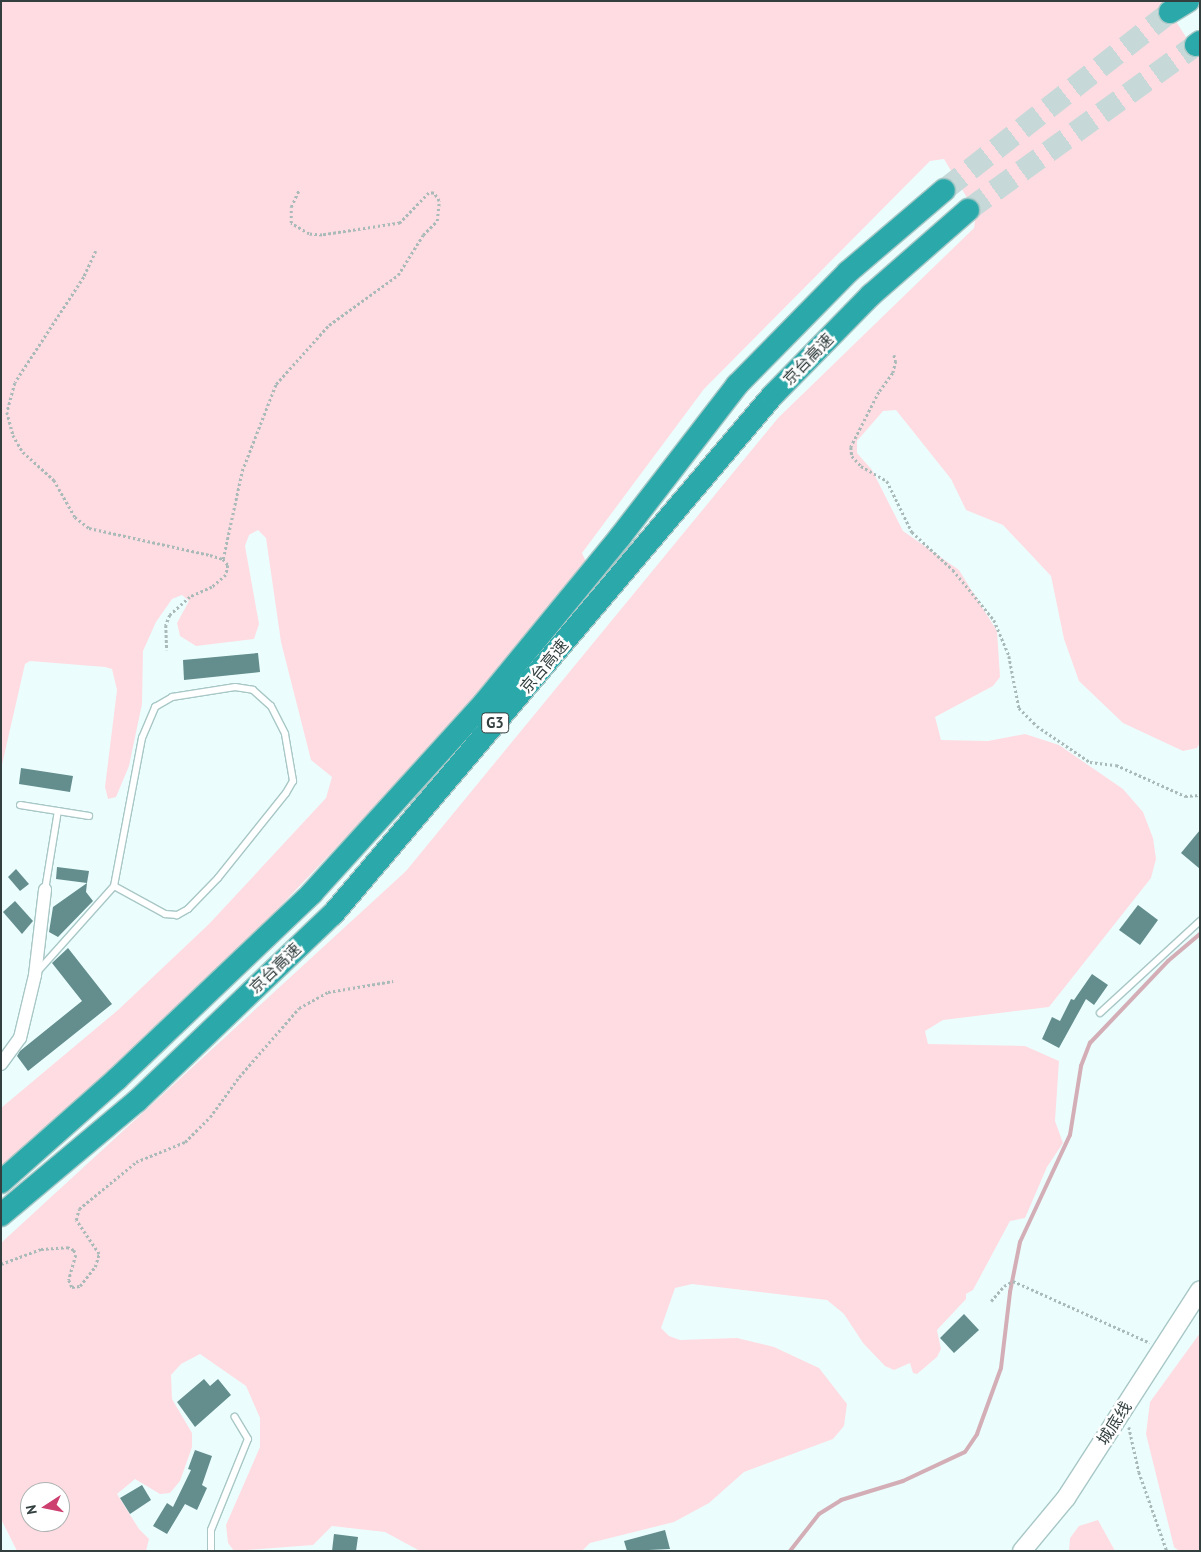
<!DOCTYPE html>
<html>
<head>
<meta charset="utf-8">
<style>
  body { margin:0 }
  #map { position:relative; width:1201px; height:1552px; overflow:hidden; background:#ebfefd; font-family:"PT Sans","Noto Sans SC",sans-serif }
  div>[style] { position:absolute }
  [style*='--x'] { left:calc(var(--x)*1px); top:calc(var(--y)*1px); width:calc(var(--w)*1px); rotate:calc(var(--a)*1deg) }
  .green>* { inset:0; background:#ffdce2 }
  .stream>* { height:4px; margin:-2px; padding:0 2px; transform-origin:2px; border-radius:2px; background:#d4aeb6 }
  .building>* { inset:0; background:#648d8d }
  .motorway-tunnel>* { height:22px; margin-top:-11px; transform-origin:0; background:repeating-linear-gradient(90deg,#c6d8d7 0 22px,transparent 0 33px) }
  .path>* { height:2.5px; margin-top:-1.25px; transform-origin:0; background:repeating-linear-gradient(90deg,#a9bab9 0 2.5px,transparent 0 5px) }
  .roads { filter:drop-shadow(1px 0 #a8c7c6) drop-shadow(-1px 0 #a8c7c6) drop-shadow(0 1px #a8c7c6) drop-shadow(0 -1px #a8c7c6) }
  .service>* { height:6px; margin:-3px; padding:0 3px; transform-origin:3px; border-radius:3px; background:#fff }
  .minor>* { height:12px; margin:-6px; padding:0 6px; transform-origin:6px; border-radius:6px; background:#fff }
  .secondary>* { height:18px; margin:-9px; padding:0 9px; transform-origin:9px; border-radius:9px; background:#fff }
  .motorway>* { height:22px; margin:-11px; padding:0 11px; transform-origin:11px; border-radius:11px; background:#2ba9aa }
  span { translate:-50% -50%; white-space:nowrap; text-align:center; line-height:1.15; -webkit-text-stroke:5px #fff; paint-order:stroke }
  .shield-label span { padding:1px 4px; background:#fff; border:1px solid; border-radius:4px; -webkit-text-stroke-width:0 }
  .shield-label { font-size:15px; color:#333f3f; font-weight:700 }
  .street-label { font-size:16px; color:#333f3f }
  .frame { position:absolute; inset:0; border:2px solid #333f3f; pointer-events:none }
  .north { position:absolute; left:20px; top:1482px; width:50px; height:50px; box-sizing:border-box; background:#fff; border:1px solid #adb2b2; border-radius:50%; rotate:259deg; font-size:14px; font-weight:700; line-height:20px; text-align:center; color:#333f3f }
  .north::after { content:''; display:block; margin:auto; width:18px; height:22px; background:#cd3f6e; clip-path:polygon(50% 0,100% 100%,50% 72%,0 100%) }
</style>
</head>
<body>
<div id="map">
  <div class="green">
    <i style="clip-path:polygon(evenodd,1px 1px,1163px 1px,1200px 59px,1200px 743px,1197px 748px,1183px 751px,1123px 723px,1079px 681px,1064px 639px,1051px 576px,1003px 525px,966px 510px,951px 479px,896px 410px,883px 411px,857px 441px,857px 453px,872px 470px,903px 531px,959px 570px,997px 631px,1000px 677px,993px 686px,935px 717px,941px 740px,988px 741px,1025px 734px,1059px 745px,1123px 789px,1143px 812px,1153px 838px,1156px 859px,1151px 878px,1049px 1007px,943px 1020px,925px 1031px,928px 1044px,1025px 1046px,1059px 1061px,1055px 1121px,1063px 1143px,1047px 1167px,1025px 1218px,1010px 1221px,973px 1290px,966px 1294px,966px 1299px,937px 1330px,941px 1349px,937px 1357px,917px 1374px,913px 1373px,910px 1363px,894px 1370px,885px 1366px,863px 1343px,844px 1314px,827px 1300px,692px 1284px,675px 1288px,661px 1328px,669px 1336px,680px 1340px,737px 1338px,774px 1347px,819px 1368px,847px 1404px,844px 1426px,833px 1439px,744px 1472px,709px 1503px,674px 1522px,590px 1543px,582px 1551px,420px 1551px,385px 1532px,332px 1526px,313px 1545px,234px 1551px,228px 1543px,226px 1525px,260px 1447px,260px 1418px,246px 1386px,200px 1354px,181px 1364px,171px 1375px,172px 1399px,192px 1433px,192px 1447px,180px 1481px,170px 1493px,160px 1494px,135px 1479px,117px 1494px,139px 1529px,149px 1539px,146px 1551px,17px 1551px,1px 1519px,1px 1243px,406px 871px,778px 418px,974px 228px,976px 213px,944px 159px,930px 161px,704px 389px,582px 553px,588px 566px,437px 742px,227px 962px,1px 1171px,1px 1108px,118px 1010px,209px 924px,326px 798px,332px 777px,311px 760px,281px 642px,266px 538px,258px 530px,249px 535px,245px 546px,259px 624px,254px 639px,196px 646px,180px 636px,177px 623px,189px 601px,182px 595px,172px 599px,156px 622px,143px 651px,142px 704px,129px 766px,116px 797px,108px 799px,105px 787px,117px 690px,112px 669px,105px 667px,30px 661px,25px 664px,1px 769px,1px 1px,30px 1492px,60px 1492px,60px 1522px,30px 1522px,30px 1492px)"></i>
    <i style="clip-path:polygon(1200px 1333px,1200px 1551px,1179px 1551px,1174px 1547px,1146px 1434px,1150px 1402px)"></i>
    <i style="clip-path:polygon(1098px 1520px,1115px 1551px,1069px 1551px,1070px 1538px,1079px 1526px)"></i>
  </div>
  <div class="stream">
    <i style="--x:790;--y:1551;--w:47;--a:-51.9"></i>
    <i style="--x:819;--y:1514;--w:26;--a:-32"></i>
    <i style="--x:841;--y:1500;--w:65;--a:-17"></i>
    <i style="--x:903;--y:1481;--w:68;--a:-25.1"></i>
    <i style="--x:965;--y:1452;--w:22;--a:-56"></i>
    <i style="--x:977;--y:1434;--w:70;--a:-70"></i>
    <i style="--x:1001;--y:1368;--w:77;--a:-83.2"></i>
    <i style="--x:1010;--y:1292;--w:51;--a:-78.7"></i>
    <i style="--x:1020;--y:1242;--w:118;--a:-65"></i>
    <i style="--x:1070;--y:1135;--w:70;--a:-80.9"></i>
    <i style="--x:1081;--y:1066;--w:25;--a:-69"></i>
    <i style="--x:1090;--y:1043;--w:113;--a:-46.4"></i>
    <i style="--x:1168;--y:961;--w:42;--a:-40.2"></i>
  </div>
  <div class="building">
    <i style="clip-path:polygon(258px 653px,260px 672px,184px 680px,183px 660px)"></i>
    <i style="clip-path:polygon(21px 768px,73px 776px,70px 792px,19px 784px)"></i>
    <i style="clip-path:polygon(1200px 830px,1200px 869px,1181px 853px)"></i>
    <i style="clip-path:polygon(57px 867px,89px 871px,87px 883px,56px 879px)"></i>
    <i style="clip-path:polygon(16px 869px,29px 884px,20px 891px,8px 877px)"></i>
    <i style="clip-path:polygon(87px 883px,86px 892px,93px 901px,58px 937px,49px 932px,53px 907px)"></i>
    <i style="clip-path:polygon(15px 901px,33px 921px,22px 934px,3px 912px)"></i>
    <i style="clip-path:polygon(1138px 905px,1158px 920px,1140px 945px,1119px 930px)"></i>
    <i style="clip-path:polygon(68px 948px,112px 1004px,28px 1071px,17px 1056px,20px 1051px,82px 1001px,52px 963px)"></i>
    <i style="clip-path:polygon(1092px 974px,1108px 985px,1094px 1005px,1086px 999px,1059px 1048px,1042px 1039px,1052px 1017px,1060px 1021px,1071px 999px,1074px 1000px)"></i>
    <i style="clip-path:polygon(964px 1314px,979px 1330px,954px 1353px,940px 1338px)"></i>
    <i style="clip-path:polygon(204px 1379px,210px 1386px,218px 1379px,231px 1395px,195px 1427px,177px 1402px)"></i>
    <i style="clip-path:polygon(195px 1450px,212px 1456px,202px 1485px,207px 1488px,197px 1510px,185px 1504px,167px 1534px,153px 1526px,167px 1503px,173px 1507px,191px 1470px,188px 1469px)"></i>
    <i style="clip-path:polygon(142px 1485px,151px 1500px,130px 1514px,120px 1498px)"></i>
    <i style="clip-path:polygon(665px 1530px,670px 1549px,627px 1551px,624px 1541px)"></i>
    <i style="clip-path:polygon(334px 1534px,358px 1537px,356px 1551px,332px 1551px)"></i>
  </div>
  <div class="motorway-tunnel">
    <i style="--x:944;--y:190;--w:288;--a:-38.2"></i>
    <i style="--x:968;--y:210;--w:281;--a:-35.9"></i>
  </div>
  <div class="path">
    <i style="--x:96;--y:251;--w:29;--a:115"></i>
    <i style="--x:84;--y:277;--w:126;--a:123.1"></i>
    <i style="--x:15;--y:383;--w:30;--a:105"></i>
    <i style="--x:7;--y:412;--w:24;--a:75"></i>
    <i style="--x:13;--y:435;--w:20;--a:60"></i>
    <i style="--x:23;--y:452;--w:42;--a:42.1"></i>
    <i style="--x:54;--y:480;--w:43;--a:60.4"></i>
    <i style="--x:75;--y:517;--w:18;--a:38"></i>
    <i style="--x:89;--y:528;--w:124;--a:12.6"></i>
    <i style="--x:210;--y:555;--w:14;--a:17"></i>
    <i style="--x:223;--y:559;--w:8;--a:50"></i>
    <i style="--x:228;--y:565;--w:10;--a:101"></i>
    <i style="--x:226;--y:575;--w:18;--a:139"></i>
    <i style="--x:212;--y:587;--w:24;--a:156"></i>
    <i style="--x:190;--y:597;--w:27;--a:138"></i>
    <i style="--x:170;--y:615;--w:11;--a:112"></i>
    <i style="--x:166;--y:625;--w:25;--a:88"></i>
    <i style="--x:894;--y:355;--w:6;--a:72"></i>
    <i style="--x:896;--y:361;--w:12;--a:104"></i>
    <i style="--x:893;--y:373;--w:24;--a:126"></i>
    <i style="--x:879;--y:392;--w:62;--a:117"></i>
    <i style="--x:851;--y:447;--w:9;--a:84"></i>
    <i style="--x:852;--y:456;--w:13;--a:48"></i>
    <i style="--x:861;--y:466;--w:30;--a:30"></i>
    <i style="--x:887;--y:481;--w:57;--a:63.9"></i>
    <i style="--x:912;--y:532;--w:56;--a:42.8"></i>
    <i style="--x:953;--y:570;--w:65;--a:50.6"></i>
    <i style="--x:994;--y:620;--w:39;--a:67"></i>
    <i style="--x:1009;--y:656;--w:53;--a:79.1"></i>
    <i style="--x:1019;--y:708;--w:25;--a:45"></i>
    <i style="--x:1037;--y:726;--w:64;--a:34.2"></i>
    <i style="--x:1090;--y:762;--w:26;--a:7"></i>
    <i style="--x:1116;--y:765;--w:76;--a:24.2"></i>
    <i style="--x:1185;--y:796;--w:15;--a:-4"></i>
    <i style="--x:223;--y:559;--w:90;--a:-77.8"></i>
    <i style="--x:242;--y:471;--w:93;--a:-68.7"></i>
    <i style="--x:276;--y:384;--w:79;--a:-48.1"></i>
    <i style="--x:329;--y:325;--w:85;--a:-35.9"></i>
    <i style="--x:398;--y:275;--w:47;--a:-58"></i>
    <i style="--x:423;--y:235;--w:20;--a:-45"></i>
    <i style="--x:437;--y:221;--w:20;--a:-84"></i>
    <i style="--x:439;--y:201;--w:9;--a:-122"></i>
    <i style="--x:434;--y:193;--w:5;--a:180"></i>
    <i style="--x:429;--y:193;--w:42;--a:134"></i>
    <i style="--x:400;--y:223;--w:79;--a:171.3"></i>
    <i style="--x:322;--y:235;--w:13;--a:-176"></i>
    <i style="--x:309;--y:234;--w:21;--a:-149"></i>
    <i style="--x:291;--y:223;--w:16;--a:-90"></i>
    <i style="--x:291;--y:207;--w:19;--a:-65"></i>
    <i style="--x:1;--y:1264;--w:43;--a:-20.6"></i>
    <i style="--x:41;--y:1249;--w:26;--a:-4"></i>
    <i style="--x:67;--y:1247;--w:8;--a:23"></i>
    <i style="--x:74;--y:1250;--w:5;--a:68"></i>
    <i style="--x:76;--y:1255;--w:26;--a:106"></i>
    <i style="--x:69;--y:1280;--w:8;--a:67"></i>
    <i style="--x:72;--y:1287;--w:8;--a:-7"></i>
    <i style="--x:80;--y:1286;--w:24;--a:-52"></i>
    <i style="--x:95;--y:1267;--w:14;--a:-73"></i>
    <i style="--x:99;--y:1254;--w:41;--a:-124.1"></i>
    <i style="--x:76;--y:1220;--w:11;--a:-75"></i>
    <i style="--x:79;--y:1209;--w:74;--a:-39.5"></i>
    <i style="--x:136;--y:1162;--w:53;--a:-22.2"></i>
    <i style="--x:185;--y:1142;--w:35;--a:-45"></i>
    <i style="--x:210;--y:1117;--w:49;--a:-54.1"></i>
    <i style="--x:239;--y:1077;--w:91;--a:-49"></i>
    <i style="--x:299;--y:1008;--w:33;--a:-29"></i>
    <i style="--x:328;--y:992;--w:66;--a:-9.6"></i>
    <i style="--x:991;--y:1301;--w:20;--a:-49"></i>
    <i style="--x:1004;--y:1286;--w:10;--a:-29"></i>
    <i style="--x:1013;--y:1281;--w:150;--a:24.3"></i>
    <i style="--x:1129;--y:1427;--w:46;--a:77.5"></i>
    <i style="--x:1139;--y:1472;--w:84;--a:70.5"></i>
  </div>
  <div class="roads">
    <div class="service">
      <i style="--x:20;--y:805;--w:70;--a:9.1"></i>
      <i style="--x:45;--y:890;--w:80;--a:-80.7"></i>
      <i style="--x:39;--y:970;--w:113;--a:-48.2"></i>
      <i style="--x:114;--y:886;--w:151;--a:-79.3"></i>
      <i style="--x:142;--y:738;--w:34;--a:-67"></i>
      <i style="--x:155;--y:707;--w:20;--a:-30"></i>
      <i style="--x:172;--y:697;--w:64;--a:-9"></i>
      <i style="--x:235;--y:687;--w:18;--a:9"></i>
      <i style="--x:253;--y:690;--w:24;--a:42"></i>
      <i style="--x:271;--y:706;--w:31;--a:63"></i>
      <i style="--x:285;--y:734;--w:48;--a:80.3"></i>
      <i style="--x:293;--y:781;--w:14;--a:120"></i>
      <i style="--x:286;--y:793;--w:109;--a:128.7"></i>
      <i style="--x:218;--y:878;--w:43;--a:134.1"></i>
      <i style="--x:188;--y:909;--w:13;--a:151"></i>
      <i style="--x:177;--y:915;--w:12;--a:-175"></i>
      <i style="--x:165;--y:914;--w:58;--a:-151.2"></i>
      <i style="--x:1100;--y:1013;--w:136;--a:-42.6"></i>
      <i style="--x:211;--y:1551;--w:21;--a:-90"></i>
      <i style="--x:211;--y:1530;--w:98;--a:-67.9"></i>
      <i style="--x:248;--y:1439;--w:26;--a:-121"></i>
    </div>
    <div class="minor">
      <i style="--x:1;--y:1064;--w:32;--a:-54"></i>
      <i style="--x:20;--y:1038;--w:65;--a:-76.6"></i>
      <i style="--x:35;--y:975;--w:86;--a:-83.3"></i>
    </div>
    <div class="secondary">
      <i style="--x:1022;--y:1551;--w:69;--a:-50.3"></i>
      <i style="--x:1066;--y:1498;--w:247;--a:-57.2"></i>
    </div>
    <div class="motorway">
      <i style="--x:1170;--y:12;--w:21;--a:-31"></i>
      <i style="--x:1196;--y:45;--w:5;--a:-37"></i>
      <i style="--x:1;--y:1182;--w:155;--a:-41.6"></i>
      <i style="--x:117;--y:1079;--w:269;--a:-43.6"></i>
      <i style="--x:312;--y:893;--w:258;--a:-47.8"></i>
      <i style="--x:485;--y:702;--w:213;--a:-50.7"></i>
      <i style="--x:620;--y:537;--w:192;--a:-52.4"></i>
      <i style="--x:737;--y:385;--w:158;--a:-45.5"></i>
      <i style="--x:848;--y:272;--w:126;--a:-40.5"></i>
      <i style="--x:1;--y:1215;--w:177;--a:-40"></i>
      <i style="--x:137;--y:1101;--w:271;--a:-43.7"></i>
      <i style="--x:333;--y:914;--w:680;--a:-49.71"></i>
      <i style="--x:773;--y:395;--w:140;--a:-45.6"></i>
      <i style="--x:871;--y:295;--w:129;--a:-41.2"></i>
    </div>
  </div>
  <div class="shield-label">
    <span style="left:495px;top:723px">G3</span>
  </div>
  <div class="street-label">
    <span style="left:808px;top:359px;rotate:-46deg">京台高速</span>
    <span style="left:544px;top:666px;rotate:-50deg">京台高速</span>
    <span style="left:275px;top:968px;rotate:-44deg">京台高速</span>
    <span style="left:1114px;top:1423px;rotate:-57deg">城底线</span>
  </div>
  <div class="frame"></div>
  <div class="north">N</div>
</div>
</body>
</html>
